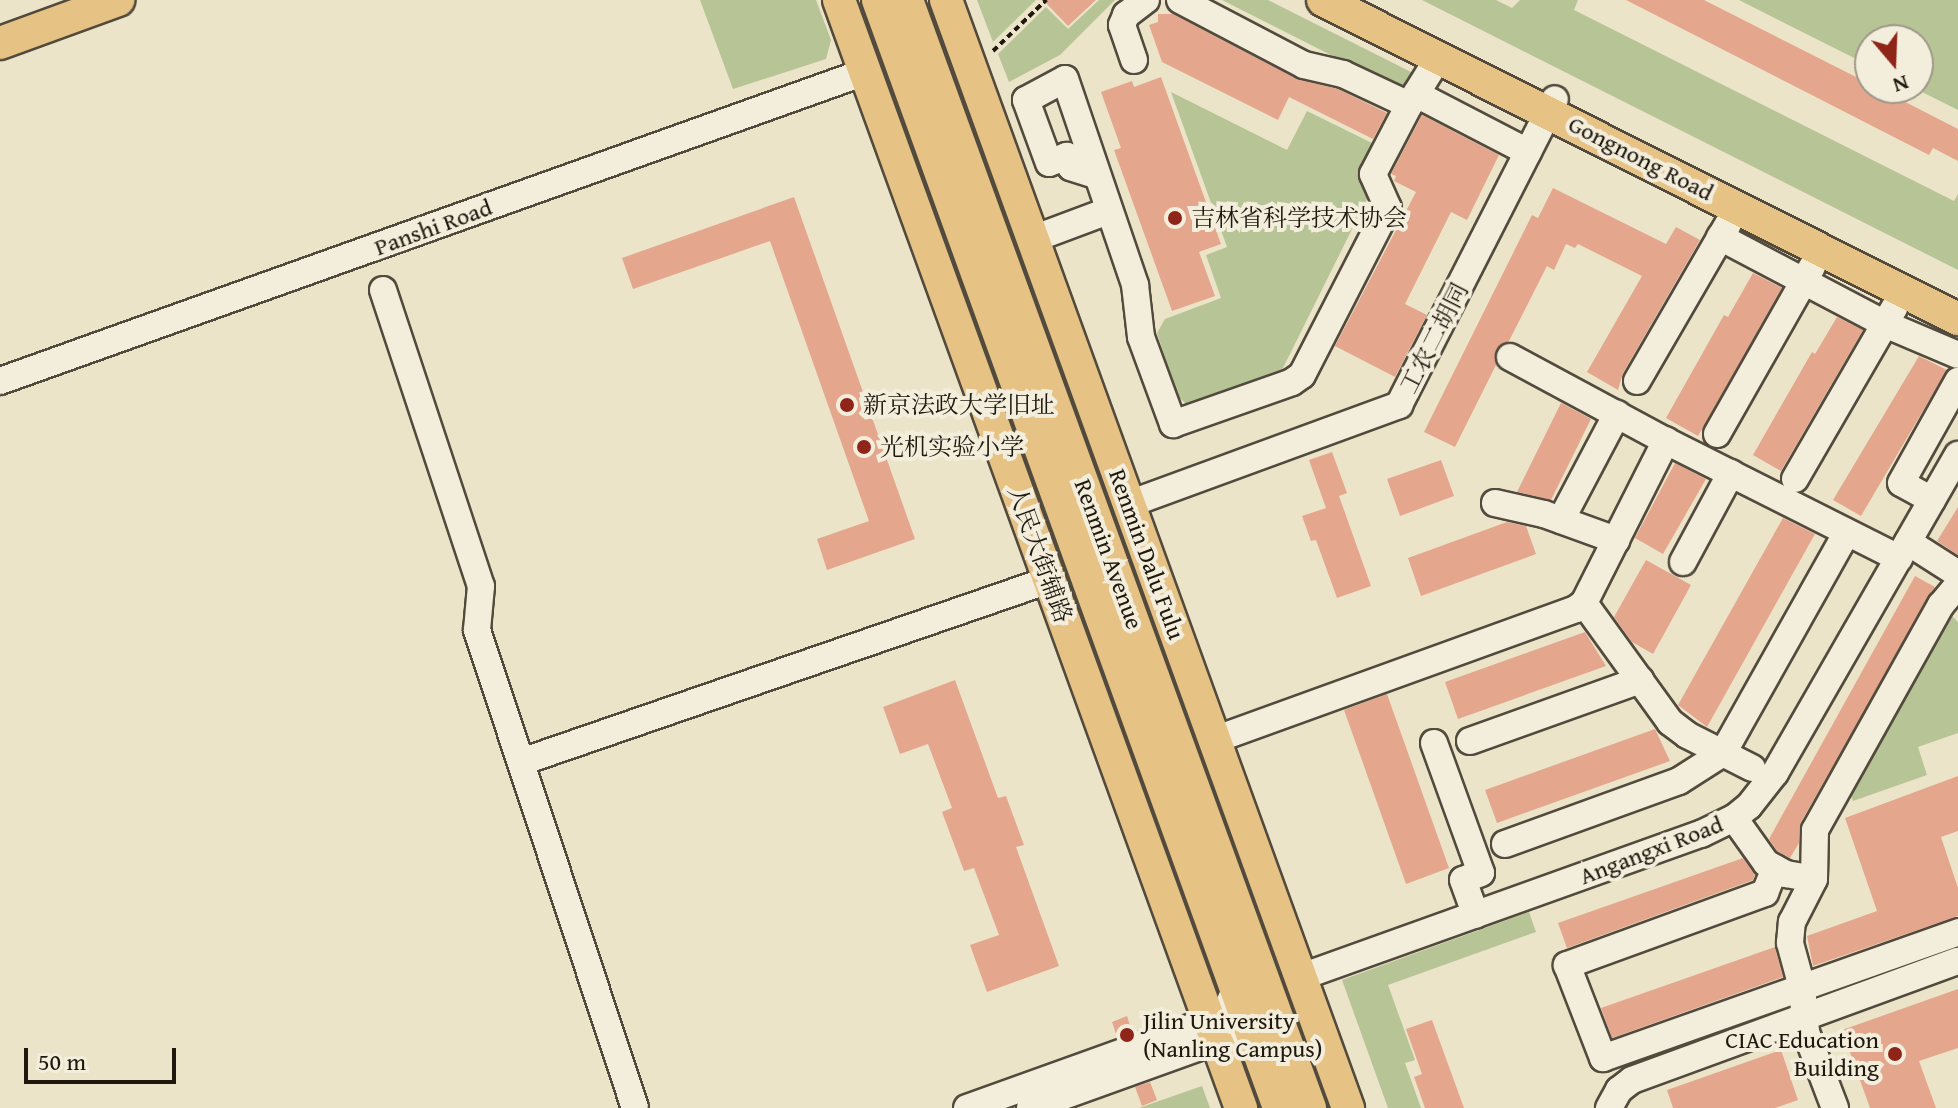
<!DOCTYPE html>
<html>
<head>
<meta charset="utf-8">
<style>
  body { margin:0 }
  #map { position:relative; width:1958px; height:1108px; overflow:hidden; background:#ece4c9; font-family:"Gentium Book Plus","Noto Serif SC",serif }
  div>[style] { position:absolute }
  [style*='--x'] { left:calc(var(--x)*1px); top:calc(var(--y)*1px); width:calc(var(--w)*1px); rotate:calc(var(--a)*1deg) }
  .green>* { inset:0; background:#b7c496 }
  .building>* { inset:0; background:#e4a78d }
  .path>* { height:4px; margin-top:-2px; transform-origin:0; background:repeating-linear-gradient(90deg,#1f180e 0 6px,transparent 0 10px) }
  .roads { filter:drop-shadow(2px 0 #524b3d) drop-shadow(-2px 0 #524b3d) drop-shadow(0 2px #524b3d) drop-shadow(0 -2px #524b3d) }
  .minor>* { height:26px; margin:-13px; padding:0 13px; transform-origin:13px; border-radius:13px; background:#f3eddc }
  .major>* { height:32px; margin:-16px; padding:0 16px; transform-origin:16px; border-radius:16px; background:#e6c284 }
  .dots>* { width:22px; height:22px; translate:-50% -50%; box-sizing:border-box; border:4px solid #f3eddc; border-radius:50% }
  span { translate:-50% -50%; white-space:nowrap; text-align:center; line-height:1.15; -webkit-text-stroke:8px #f3eddc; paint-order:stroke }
  .street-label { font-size:24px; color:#1f180e }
  .poi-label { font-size:24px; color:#1f180e }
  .left { translate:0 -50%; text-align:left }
  .right { translate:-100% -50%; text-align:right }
  .north { position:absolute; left:1854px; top:24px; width:80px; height:80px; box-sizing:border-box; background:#f3eddc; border:2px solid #9e988a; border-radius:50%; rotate:161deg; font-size:22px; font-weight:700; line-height:32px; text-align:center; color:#1f180e }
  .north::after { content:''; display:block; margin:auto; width:28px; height:36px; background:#8f2418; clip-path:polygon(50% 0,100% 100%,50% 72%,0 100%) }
  .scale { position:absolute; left:24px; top:1048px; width:152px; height:36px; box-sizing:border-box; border:4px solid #1f180e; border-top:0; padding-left:10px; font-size:24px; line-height:28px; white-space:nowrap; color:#1f180e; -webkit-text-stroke:6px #f3eddc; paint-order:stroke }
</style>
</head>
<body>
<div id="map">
  <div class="green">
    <i style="clip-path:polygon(700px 0,816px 0,831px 40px,826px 59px,733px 89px)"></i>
    <i style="clip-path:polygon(977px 0,1036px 0,993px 42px)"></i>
    <i style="clip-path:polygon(1099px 0,1115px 0,1060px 55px,1009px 82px,998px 54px,1046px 7px,1068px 29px)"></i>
    <i style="clip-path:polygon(1222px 0,1268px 0,1415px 74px,1406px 93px)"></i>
    <i style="clip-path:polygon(1422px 0,1496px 0,1512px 8px,1520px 0,1578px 0,1574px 10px,1954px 201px,1958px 194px,1958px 270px)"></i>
    <i style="clip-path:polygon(1739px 0,1958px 0,1958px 110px,1914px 88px,1918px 88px,1918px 40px,1870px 40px,1870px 66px)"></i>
    <i style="clip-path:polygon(1171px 92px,1287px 150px,1307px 111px,1376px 145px,1360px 179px,1368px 197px,1280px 374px,1189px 406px,1178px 397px,1157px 333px,1165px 319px,1221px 298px,1206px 255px,1227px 247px)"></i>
    <i style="clip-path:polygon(1952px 616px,1958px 622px,1958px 733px,1918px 747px,1927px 775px,1853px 801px,1851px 796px)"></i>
    <i style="clip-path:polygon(1529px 912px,1536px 932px,1388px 985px,1415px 1060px,1405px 1063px,1421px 1108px,1388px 1108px,1342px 980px)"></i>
    <i style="clip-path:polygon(1202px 1086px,1210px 1108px,1139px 1108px)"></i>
  </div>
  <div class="building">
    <i style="clip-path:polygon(1043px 0,1096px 0,1068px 26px)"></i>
    <i style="clip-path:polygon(1626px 0,1704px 0,1870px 84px,1870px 88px,1878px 88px,1958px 129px,1958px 161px,1933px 148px,1929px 155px)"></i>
    <i style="clip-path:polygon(1158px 14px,1173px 14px,1297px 79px,1338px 89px,1387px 113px,1373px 139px,1289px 97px,1278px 120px,1162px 62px,1149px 25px,1158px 22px)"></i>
    <i style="clip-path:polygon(1161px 77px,1221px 244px,1199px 252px,1215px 296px,1172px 311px,1114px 150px,1121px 148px,1101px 92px,1132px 81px,1134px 87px)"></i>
    <i style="clip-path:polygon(1422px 115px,1499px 155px,1467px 220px,1451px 212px,1405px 304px,1427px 315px,1395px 377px,1335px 346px,1416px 192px,1394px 181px,1396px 176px,1391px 174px)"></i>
    <i style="clip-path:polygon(1553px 188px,1666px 244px,1676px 227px,1700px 240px,1623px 373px,1618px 390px,1587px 372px,1642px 276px,1578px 244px,1575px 248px,1566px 244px,1554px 270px,1547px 266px,1509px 341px,1496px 349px,1496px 365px,1455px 447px,1424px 432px,1532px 215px,1538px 218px)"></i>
    <i style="clip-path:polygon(794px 197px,915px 539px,827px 570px,817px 539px,869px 521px,770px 241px,633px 289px,622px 258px)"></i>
    <i style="clip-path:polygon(1753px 273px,1782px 288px,1698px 436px,1666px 418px,1724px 315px,1728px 317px)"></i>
    <i style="clip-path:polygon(1837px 317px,1863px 330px,1781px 471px,1753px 455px,1812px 352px,1815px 354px)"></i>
    <i style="clip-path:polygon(1919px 356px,1947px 370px,1861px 516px,1833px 500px)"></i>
    <i style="clip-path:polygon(1561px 403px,1591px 419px,1551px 500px,1517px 492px)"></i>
    <i style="clip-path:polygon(1332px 452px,1347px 493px,1339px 496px,1371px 586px,1337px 598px,1316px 540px,1311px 541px,1302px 516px,1326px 508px,1309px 460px)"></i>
    <i style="clip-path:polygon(1441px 460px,1454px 496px,1400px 516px,1387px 479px)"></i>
    <i style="clip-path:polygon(1675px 463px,1706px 479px,1663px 554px,1635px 538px)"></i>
    <i style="clip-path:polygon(1958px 507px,1958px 555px,1937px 541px)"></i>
    <i style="clip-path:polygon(1783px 518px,1815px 534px,1707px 727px,1678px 705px)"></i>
    <i style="clip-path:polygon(1507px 522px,1526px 526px,1536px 554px,1421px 596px,1408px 558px)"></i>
    <i style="clip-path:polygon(1646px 560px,1691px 585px,1653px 654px,1632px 642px,1614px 617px)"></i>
    <i style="clip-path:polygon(1915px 576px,1935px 587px,1801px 822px,1799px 843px,1790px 858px,1777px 851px,1769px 839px)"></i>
    <i style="clip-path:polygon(1585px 632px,1606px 666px,1458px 719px,1445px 682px)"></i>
    <i style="clip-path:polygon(955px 680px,998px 798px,1006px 796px,1024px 845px,1016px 847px,1059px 966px,987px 992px,970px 945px,999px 935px,974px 868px,964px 871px,942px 812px,952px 808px,928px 744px,900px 754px,883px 707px)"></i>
    <i style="clip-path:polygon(1387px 694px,1449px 868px,1406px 884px,1344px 710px)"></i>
    <i style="clip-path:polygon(1655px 729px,1670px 761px,1497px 823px,1485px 790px)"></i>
    <i style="clip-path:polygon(1958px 776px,1958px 831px,1941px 837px,1958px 888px,1958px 916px,1813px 966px,1807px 936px,1877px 911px,1845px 818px)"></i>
    <i style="clip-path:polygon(1743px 858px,1755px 874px,1753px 880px,1567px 948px,1558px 923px)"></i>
    <i style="clip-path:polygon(1775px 947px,1783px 977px,1612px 1038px,1601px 1008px)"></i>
    <i style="clip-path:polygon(1958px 989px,1958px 1048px,1919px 1061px,1936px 1108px,1870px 1108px,1842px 1030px)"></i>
    <i style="clip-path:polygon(1127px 1016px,1132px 1032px,1117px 1037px,1112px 1022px)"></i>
    <i style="clip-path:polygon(1432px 1020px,1464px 1108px,1425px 1108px,1414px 1077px,1422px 1074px,1406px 1029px)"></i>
    <i style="clip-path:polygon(1781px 1050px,1798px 1100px,1775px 1108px,1673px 1108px,1667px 1090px)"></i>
    <i style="clip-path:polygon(1150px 1082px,1157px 1100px,1142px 1106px,1135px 1087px)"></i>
  </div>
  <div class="path">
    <i style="--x:993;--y:51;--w:74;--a:-43.9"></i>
  </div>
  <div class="roads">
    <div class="minor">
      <i style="--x:1180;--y:0;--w:140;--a:27.7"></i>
      <i style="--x:1304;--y:65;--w:40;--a:13"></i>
      <i style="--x:1343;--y:74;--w:73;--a:25.2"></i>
      <i style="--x:1134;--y:60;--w:37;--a:-109"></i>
      <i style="--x:1122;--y:25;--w:11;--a:-68"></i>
      <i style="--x:1126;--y:15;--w:25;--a:-37"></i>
      <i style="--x:1416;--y:94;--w:126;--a:27.4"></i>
      <i style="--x:1095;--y:175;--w:25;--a:-162"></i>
      <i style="--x:1071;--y:167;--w:12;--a:-110"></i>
      <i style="--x:1067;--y:156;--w:19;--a:159"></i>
      <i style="--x:1049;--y:163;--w:67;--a:-110.1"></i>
      <i style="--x:1026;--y:100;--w:44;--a:-28.3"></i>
      <i style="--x:1065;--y:79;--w:218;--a:71.2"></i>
      <i style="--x:1135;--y:285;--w:52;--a:83.4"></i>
      <i style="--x:1141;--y:337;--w:93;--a:69.8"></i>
      <i style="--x:1173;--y:424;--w:126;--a:-19.4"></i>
      <i style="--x:1292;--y:382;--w:12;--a:-35"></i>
      <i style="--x:1302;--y:375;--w:188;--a:-62.8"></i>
      <i style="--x:1388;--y:208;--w:37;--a:-114"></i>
      <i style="--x:1373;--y:174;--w:78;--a:-62.4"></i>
      <i style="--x:1409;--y:105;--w:57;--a:-58"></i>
      <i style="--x:1720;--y:237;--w:187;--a:27.8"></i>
      <i style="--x:1885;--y:324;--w:79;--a:23"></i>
      <i style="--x:1033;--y:239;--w:80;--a:-20.5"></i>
      <i style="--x:383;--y:290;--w:312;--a:71.7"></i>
      <i style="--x:481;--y:586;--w:44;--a:95.2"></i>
      <i style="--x:477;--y:630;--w:503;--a:71.71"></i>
      <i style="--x:1510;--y:357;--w:177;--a:28.3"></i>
      <i style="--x:1666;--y:441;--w:261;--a:26.7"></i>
      <i style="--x:0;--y:381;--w:919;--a:-19.66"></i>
      <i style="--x:1637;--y:381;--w:181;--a:-59.9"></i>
      <i style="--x:1717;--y:434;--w:192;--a:-60.4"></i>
      <i style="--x:1795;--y:479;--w:198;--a:-59.9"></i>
      <i style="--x:1932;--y:500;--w:35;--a:-151"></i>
      <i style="--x:1901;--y:483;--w:117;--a:-60.8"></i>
      <i style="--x:1495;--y:503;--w:50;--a:12.7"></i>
      <i style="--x:1544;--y:514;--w:77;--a:19.9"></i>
      <i style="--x:1129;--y:504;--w:288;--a:-20.1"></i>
      <i style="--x:1399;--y:405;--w:343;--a:-63"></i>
      <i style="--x:1561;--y:520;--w:120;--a:-62.2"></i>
      <i style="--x:1908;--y:542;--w:59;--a:32.6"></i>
      <i style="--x:1683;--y:562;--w:101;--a:-61.7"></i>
      <i style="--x:1584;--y:603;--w:147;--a:54.1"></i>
      <i style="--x:1670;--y:722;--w:21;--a:37"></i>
      <i style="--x:1687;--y:735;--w:73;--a:26.9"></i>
      <i style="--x:1214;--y:740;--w:385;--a:-19.9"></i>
      <i style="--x:1576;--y:609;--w:10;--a:-37"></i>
      <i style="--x:1584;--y:603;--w:182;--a:-63.2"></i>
      <i style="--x:1470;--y:741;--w:181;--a:-19.7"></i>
      <i style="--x:1434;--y:743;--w:138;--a:70.1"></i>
      <i style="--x:1481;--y:873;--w:19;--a:159"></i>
      <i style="--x:1463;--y:880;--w:37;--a:70"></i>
      <i style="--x:521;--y:762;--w:558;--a:-19.02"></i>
      <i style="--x:1734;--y:818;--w:55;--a:54.6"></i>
      <i style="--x:1766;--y:863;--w:23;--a:29"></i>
      <i style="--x:1786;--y:874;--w:28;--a:10"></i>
      <i style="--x:1505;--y:844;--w:185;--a:-19.9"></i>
      <i style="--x:1679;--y:781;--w:52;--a:-32.5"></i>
      <i style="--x:1723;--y:753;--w:253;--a:-60.7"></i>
      <i style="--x:1775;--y:868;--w:27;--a:112"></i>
      <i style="--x:1765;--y:893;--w:211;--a:160"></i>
      <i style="--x:1567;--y:965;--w:100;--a:68.8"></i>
      <i style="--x:1603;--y:1058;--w:377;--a:-19.5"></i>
      <i style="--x:1301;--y:977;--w:425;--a:-19.7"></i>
      <i style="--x:1701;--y:834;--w:37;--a:-26"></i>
      <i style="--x:1734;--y:818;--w:19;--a:-39"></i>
      <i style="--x:1749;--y:806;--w:42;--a:-51.8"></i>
      <i style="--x:1775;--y:773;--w:367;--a:-60.1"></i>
      <i style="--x:967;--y:1108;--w:257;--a:-19.8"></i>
      <i style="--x:1209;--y:1021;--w:22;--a:-36"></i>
      <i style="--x:1227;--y:1008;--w:22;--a:-66"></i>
      <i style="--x:1030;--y:1108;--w:198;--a:-19.8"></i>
      <i style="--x:1216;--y:1041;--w:24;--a:0"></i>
      <i style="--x:1240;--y:1041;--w:25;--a:37"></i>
      <i style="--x:1609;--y:1108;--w:21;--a:-61"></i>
      <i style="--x:1619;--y:1090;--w:16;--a:-38"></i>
      <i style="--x:1632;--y:1080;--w:347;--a:-20.1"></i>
      <i style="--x:1835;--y:1108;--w:81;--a:-110.9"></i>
      <i style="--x:1806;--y:1032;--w:45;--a:-95.1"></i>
      <i style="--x:1802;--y:987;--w:46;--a:-105.3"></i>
      <i style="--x:1790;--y:943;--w:21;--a:-85"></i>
      <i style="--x:1792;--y:922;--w:48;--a:-62.9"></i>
      <i style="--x:1814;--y:879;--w:49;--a:-88.8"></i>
      <i style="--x:1815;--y:830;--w:258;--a:-60.8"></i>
      <i style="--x:1941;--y:605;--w:26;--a:-50"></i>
    </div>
    <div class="major">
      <i style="--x:839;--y:0;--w:1179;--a:70.06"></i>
      <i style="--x:878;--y:0;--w:1178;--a:70.1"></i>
      <i style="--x:907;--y:0;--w:1179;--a:70.01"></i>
      <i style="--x:946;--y:0;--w:1179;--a:70.06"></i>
      <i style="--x:1323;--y:0;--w:711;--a:26.67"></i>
      <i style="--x:0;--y:43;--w:126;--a:-20"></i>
    </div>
  </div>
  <div class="dots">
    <i style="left:1175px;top:218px;background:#8f2418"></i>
    <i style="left:847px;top:405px;background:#8f2418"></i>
    <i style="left:864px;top:447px;background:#8f2418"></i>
    <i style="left:1127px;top:1035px;background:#8f2418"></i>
    <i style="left:1895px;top:1054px;background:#8f2418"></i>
  </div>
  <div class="street-label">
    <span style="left:1641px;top:158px;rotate:27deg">Gongnong Road</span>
    <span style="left:433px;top:227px;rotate:-20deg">Panshi Road</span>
    <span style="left:1434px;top:338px;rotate:-63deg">工农二胡同</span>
    <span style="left:1040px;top:554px;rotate:70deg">人民大街辅路</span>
    <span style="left:1109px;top:554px;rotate:70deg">Renmin Avenue</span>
    <span style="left:1147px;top:554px;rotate:70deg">Renmin Dalu Fulu</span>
    <span style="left:1651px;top:850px;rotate:-21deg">Angangxi Road</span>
  </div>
  <div class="poi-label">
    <span class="left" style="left:1191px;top:218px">吉林省科学技术协会</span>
    <span class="left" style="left:863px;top:405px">新京法政大学旧址</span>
    <span class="left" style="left:880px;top:447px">光机实验小学</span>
    <span class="left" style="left:1143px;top:1035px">Jilin University<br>(Nanling Campus)</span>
    <span class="right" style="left:1879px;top:1054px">CIAC Education<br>Building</span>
  </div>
  <div class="north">N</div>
  <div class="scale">50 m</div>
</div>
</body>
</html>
